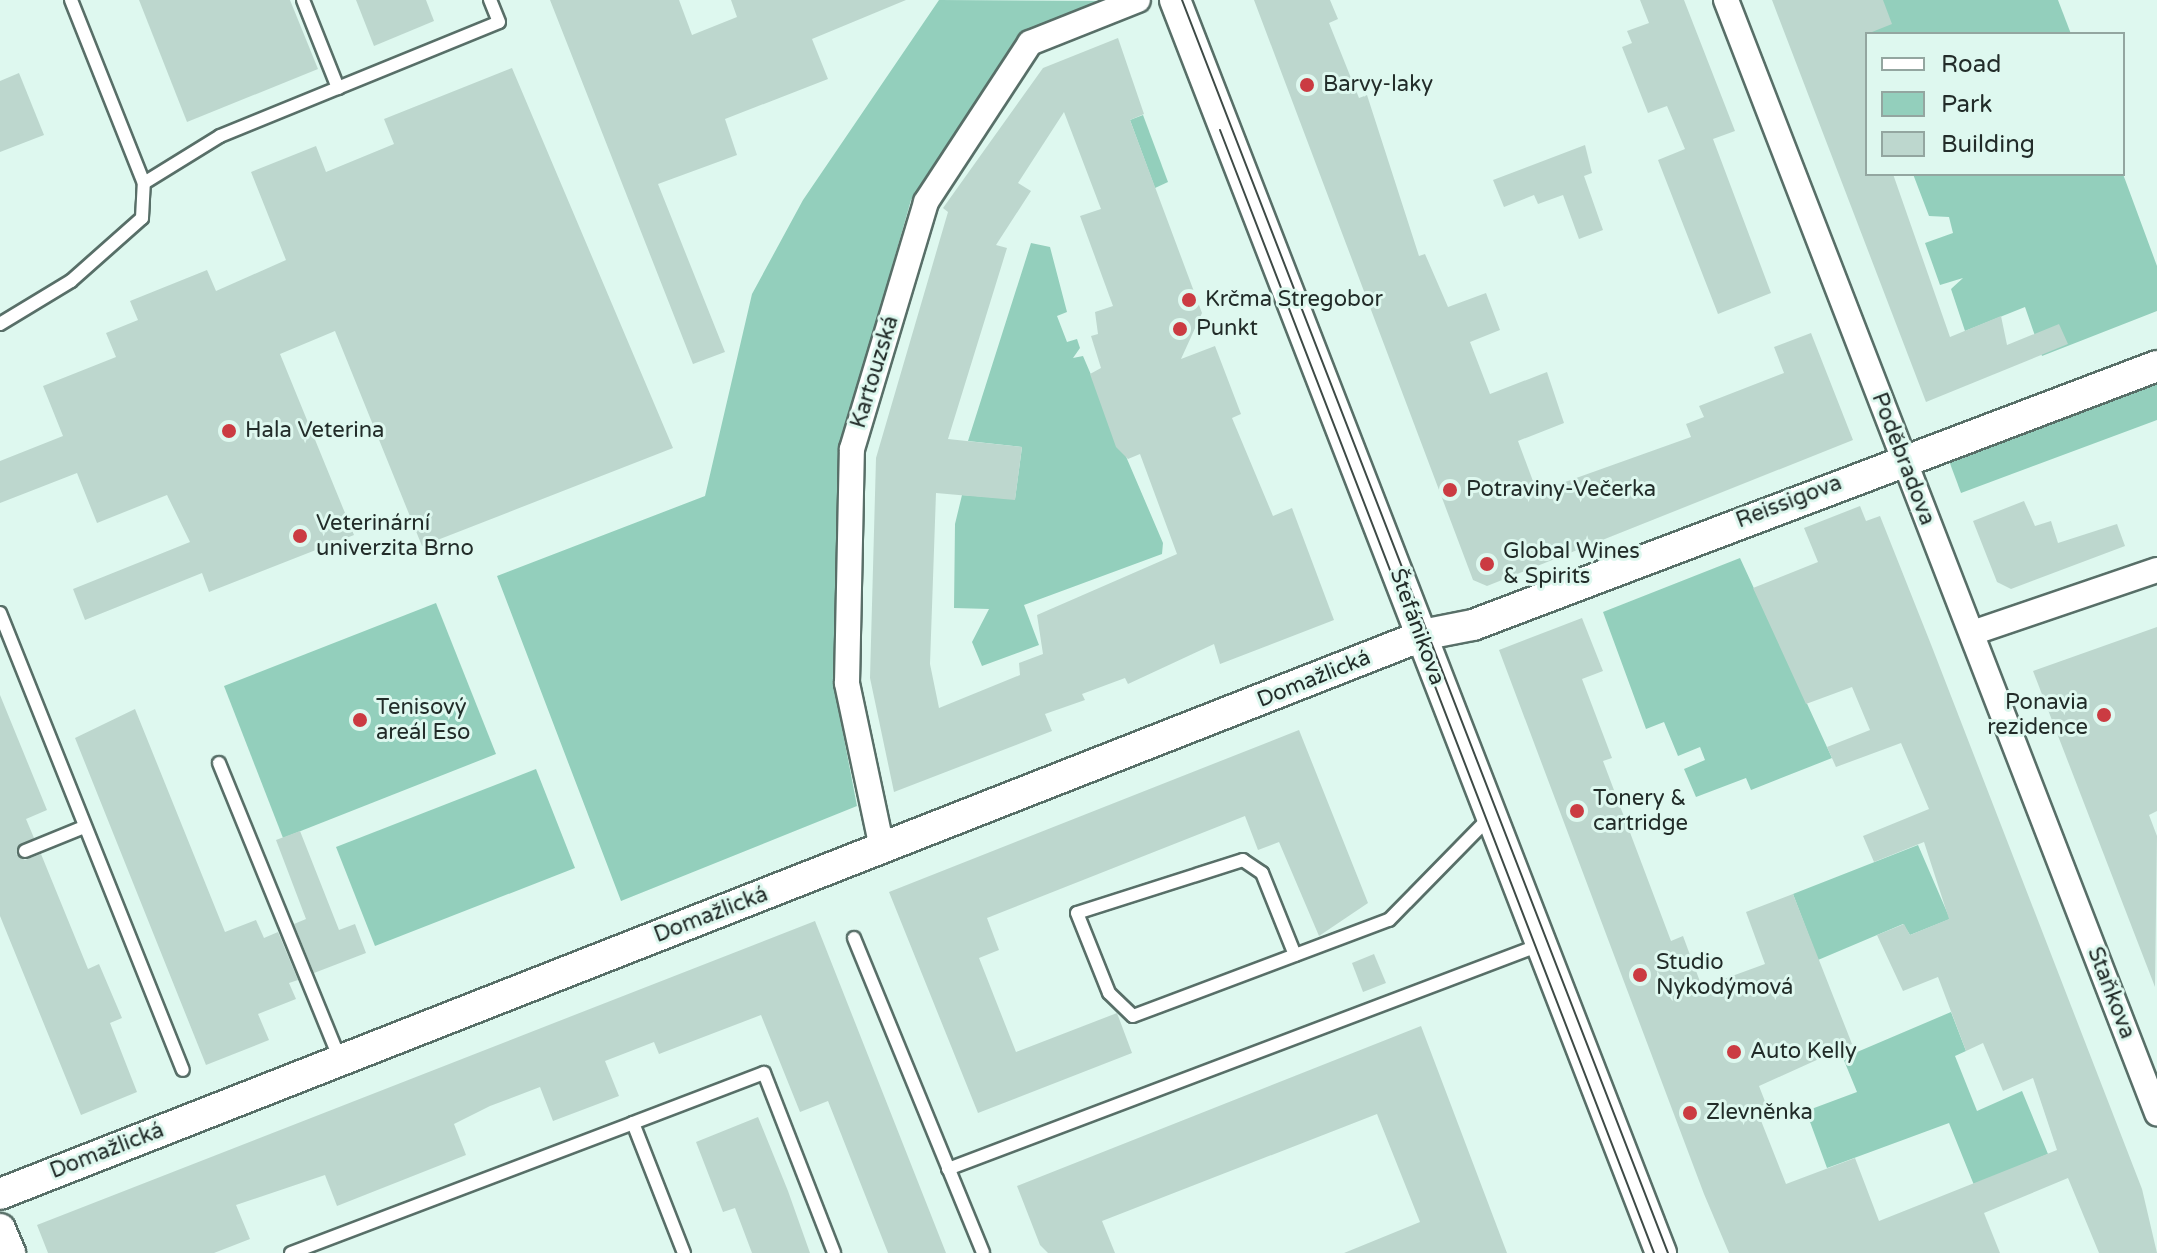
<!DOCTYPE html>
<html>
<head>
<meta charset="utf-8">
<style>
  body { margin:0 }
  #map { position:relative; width:2157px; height:1253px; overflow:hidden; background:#def8ef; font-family:"Varela Round",sans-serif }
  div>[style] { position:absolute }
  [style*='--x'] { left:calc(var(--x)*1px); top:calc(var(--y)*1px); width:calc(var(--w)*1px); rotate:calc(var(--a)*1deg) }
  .green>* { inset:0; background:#93cfbc }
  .building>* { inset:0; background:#bdd7ce }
  .roads { filter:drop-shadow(2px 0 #586f68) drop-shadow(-2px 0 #586f68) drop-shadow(0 2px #586f68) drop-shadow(0 -2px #586f68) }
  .service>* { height:12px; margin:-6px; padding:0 6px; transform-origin:6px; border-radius:6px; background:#fff }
  .minor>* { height:24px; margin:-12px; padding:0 12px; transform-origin:12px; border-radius:12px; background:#fff }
  .tertiary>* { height:30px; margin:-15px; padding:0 15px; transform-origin:15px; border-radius:15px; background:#fff }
  .tram>* { height:2px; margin:-1px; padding:0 1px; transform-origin:1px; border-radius:1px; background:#3e4a46 }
  .dots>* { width:22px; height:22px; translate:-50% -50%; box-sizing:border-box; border:4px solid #def8ef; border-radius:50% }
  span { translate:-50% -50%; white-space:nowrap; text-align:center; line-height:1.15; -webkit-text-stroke:6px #def8ef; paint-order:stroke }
  .poi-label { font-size:22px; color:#222c29 }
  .left { translate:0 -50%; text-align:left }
  .right { translate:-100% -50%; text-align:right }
  .street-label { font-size:22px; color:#222c29 }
  .legend { position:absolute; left:1865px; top:32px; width:260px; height:144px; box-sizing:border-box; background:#def8ef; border:2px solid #93a6a0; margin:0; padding:10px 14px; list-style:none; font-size:24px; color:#222c29 }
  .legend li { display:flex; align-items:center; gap:16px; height:40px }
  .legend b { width:40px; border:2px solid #93a6a0 }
</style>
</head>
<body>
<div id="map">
  <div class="green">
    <i style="clip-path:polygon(939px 0,1105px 1px,1023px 33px,911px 200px,842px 442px,833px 681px,857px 806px,621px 901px,497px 576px,705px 496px,752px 294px,803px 200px)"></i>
    <i style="clip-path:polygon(1846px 0,2058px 0,2071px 34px,1867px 34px)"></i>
    <i style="clip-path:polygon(1143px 115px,1168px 182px,1155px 188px,1130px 120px)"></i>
    <i style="clip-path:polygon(1913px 174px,2123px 174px,2157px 266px,2157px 311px,2042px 356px,2025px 307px,1965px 331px,1951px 289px,1963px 278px,1940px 285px,1925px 243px,1953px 233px,1949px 217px,1929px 216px)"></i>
    <i style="clip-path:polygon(1031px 243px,1050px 247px,1067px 312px,1057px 316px,1067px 342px,1077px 339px,1080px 348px,1073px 358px,1083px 356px,1163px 543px,1162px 554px,1024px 605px,1039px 645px,982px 666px,972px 642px,989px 609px,954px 608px,955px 524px,962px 495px,1015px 499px,1022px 447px,968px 441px)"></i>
    <i style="clip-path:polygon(2157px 384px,2157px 420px,1961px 493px,1948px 458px)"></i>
    <i style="clip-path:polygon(1740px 558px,1832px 758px,1751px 790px,1746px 778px,1696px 797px,1684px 769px,1705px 760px,1700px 747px,1678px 756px,1664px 722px,1646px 729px,1603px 612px)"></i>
    <i style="clip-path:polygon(436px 603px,496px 754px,283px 838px,224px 686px)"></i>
    <i style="clip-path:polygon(536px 769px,575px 868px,375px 946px,336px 847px)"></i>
    <i style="clip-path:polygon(1918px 845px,1950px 919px,1910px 935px,1903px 924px,1818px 960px,1793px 894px)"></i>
    <i style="clip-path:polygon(1951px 1012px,1966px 1051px,1955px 1056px,1977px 1111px,2022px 1091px,2048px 1154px,1974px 1185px,1949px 1123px,1827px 1168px,1806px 1111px,1857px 1092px,1843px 1058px)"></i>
  </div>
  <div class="building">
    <i style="clip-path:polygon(139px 0,290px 0,318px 69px,187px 122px)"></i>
    <i style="clip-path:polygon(356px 0,426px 0,434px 21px,374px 46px)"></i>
    <i style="clip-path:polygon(550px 0,679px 0,692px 35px,737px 17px,731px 0,906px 0,812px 39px,828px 79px,725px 119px,737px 155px,658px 184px,725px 352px,693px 364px)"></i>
    <i style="clip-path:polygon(1254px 0,1330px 0,1338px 19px,1329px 23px,1359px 98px,1367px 95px,1419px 256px,1425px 254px,1448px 307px,1486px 293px,1500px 330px,1470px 342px,1490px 394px,1547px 372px,1564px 423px,1518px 441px,1537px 492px,1691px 437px,1686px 424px,1704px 417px,1699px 406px,1784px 373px,1774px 347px,1811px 333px,1853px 440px,1487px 586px,1473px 580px)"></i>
    <i style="clip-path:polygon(1640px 0,1684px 0,1735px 131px,1713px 139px,1771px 293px,1718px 314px,1658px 160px,1685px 149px,1667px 106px,1648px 113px,1622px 47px,1632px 43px,1627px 31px,1649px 23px)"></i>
    <i style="clip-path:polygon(1772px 0,1883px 0,1892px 24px,1867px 34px,1867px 174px,1893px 174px,1950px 337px,2001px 316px,2007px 345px,2059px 324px,2068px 344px,1926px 402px)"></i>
    <i style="clip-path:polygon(evenodd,1118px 38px,1144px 114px,1130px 120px,1202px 313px,1181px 359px,1215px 346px,1241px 414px,1232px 418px,1273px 516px,1292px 508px,1334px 620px,1220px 664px,1214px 644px,1128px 684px,1125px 678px,1082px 694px,1085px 700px,1045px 714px,1052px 731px,894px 792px,870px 678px,876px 458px,948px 212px,943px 208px,1043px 68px,1118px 38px,1064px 112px,1101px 209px,1080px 216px,1113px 306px,1095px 312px,1098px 334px,1091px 336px,1101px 368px,1090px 374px,1116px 447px,1128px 459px,1140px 454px,1177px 554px,1037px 615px,1043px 654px,1019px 663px,1020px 675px,939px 708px,930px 664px,936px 493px,1015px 500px,1022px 447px,948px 439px,1007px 248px,996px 245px,1031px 191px,1018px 183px,1064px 112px)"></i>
    <i style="clip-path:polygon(512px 68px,673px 448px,422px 546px,335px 331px,280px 354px,354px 535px,209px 592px,202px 573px,85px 620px,73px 589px,190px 542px,167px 495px,97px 523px,77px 473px,0 503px,0 461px,63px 436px,43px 386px,116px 357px,106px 333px,138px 320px,130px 301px,207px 270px,216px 291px,286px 260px,251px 172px,316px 146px,326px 172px,394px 144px,384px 119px)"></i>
    <i style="clip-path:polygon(19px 73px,44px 135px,0 152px,0 81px)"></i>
    <i style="clip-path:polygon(1585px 145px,1592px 173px,1584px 176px,1603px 230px,1579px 239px,1563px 195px,1538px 204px,1534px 195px,1504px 207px,1493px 180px)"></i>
    <i style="clip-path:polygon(2024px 501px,2035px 526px,2051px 521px,2058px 543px,2117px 524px,2125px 546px,2011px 589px,1997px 582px,1973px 521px)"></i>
    <i style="clip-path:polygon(1860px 506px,1866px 521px,1880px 516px,1932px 647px,2142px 1189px,2157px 1253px,2099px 1253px,2068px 1178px,1984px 1213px,2000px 1253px,1729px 1253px,1704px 1194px,1499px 650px,1582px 618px,1603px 671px,1582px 679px,1612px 758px,1603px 761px,1671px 941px,1683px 936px,1702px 987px,1765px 964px,1746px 912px,1793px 894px,1852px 1044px,1759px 1086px,1766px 1104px,1756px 1108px,1786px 1184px,1855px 1158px,1879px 1221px,2057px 1150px,2033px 1078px,2003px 1091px,1983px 1043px,1966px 1051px,1938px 977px,1903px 991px,1877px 935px,1904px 924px,1910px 935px,1949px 919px,1924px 842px,1874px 862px,1863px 836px,1929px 809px,1901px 743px,1836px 767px,1827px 747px,1870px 730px,1852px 687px,1806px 704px,1753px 588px,1818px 562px,1804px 528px)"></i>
    <i style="clip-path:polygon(2157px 627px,2157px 811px,2149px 815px,2157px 836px,2155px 987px,2033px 671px)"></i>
    <i style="clip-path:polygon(0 695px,47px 810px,26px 819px,34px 838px,16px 854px,25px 860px,41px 854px,88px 969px,99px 964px,122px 1018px,110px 1023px,137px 1092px,81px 1115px,0 916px)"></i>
    <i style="clip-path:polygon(135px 709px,225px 932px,256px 920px,264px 938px,278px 932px,298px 980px,289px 983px,296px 999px,258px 1014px,269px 1040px,206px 1065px,75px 738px)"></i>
    <i style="clip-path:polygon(1299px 730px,1368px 903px,1319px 936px,1279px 842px,1258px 850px,1245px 816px,987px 918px,999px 950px,979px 958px,1016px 1052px,1117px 1013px,1132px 1053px,978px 1113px,889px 892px)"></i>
    <i style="clip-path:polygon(300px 831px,339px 930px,355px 924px,366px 953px,314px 973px,294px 924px,306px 919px,276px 840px)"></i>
    <i style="clip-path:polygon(815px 921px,946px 1253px,888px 1253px,828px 1101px,800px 1112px,761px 1015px,659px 1054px,654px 1042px,605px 1061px,619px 1096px,553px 1121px,540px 1087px,490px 1106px,454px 1124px,466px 1155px,337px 1206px,325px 1175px,236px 1205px,250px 1239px,214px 1253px,48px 1253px,37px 1225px)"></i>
    <i style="clip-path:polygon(1374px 954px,1386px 983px,1363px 992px,1352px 963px)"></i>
    <i style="clip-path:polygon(1421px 1026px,1507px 1253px,1344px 1253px,1420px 1222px,1377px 1114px,1102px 1221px,1115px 1253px,1048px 1253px,1040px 1245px,1017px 1186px)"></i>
    <i style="clip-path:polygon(758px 1117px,788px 1191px,810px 1253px,752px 1253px,735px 1208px,723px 1212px,696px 1142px)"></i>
  </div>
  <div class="roads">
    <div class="service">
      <i style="--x:71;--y:0;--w:197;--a:68.3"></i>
      <i style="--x:144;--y:183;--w:89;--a:-31.7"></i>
      <i style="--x:220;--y:136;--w:301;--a:-22.2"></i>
      <i style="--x:499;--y:22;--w:24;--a:-112"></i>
      <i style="--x:303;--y:0;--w:95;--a:68.3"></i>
      <i style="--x:0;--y:324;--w:83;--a:-31.2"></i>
      <i style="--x:71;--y:281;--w:95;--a:-41.6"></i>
      <i style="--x:142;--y:218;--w:35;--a:-87"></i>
      <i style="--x:0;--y:613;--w:492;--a:68.2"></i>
      <i style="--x:219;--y:763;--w:321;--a:67.8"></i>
      <i style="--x:25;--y:851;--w:64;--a:-22.1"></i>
      <i style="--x:854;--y:938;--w:340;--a:67.7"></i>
      <i style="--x:1295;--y:955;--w:88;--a:-111.9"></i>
      <i style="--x:1262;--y:873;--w:23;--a:-146"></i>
      <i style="--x:1243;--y:860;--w:174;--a:162.3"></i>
      <i style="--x:1077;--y:913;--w:86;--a:68.2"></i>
      <i style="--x:1109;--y:993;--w:33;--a:44"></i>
      <i style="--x:1133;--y:1016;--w:273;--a:-20.6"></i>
      <i style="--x:1389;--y:920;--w:146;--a:-45.6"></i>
      <i style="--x:633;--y:1123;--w:140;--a:-20.9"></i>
      <i style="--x:764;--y:1073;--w:193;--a:68.7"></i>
      <i style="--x:948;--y:1169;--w:633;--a:-20.73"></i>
      <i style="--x:291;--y:1253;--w:366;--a:-20.8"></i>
      <i style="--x:633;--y:1123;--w:140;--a:68.6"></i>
    </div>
    <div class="minor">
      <i style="--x:1726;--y:0;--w:1194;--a:68.83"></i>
      <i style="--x:1972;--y:633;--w:195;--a:-18.8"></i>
      <i style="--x:882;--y:848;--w:169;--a:-102"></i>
      <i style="--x:847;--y:683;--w:234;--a:-88.8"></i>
      <i style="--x:852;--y:449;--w:258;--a:-73.3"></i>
      <i style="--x:926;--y:202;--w:190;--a:-56.8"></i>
      <i style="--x:1030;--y:43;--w:116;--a:-21.7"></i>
    </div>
    <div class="tertiary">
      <i style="--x:1175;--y:0;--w:1344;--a:68.8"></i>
      <i style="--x:0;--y:1194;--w:1533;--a:-21.43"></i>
      <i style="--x:1427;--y:634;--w:47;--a:-11.1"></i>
      <i style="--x:1473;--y:625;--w:731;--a:-20.74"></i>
      <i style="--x:0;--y:1229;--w:26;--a:67"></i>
    </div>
  </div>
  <div class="tram">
    <i style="--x:1182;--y:0;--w:1344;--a:68.8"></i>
    <i style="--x:1220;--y:130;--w:1204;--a:68.87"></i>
  </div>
  <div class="dots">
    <i style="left:1307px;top:85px;background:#cb3b42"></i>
    <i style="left:1189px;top:300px;background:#cb3b42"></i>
    <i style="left:1180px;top:329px;background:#cb3b42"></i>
    <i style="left:229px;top:431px;background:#cb3b42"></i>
    <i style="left:1450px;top:490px;background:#cb3b42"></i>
    <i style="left:300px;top:536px;background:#cb3b42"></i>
    <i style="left:1487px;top:564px;background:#cb3b42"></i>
    <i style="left:2104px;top:715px;background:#cb3b42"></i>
    <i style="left:360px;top:720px;background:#cb3b42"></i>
    <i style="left:1577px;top:811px;background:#cb3b42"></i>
    <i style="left:1640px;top:975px;background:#cb3b42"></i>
    <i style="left:1734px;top:1052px;background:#cb3b42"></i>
    <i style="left:1690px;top:1113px;background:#cb3b42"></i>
  </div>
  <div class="poi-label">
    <span class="left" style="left:1323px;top:85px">Barvy-laky</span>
    <span class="left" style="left:1205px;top:300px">Krčma Stregobor</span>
    <span class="left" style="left:1196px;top:329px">Punkt</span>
    <span class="left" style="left:245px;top:431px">Hala Veterina</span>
    <span class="left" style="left:1466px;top:490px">Potraviny-Večerka</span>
    <span class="left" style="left:316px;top:536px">Veterinární<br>univerzita Brno</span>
    <span class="left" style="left:1503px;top:564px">Global Wines<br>&amp; Spirits</span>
    <span class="right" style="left:2088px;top:715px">Ponavia<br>rezidence</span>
    <span class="left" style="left:376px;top:720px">Tenisový<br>areál Eso</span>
    <span class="left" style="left:1593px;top:811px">Tonery &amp;<br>cartridge</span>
    <span class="left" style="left:1656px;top:975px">Studio<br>Nykodýmová</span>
    <span class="left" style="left:1750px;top:1052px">Auto Kelly</span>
    <span class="left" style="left:1706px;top:1113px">Zlevněnka</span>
  </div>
  <div class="street-label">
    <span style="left:875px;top:372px;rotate:-73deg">Kartouzská</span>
    <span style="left:1903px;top:459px;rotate:69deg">Poděbradova</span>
    <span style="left:1789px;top:502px;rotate:-21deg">Reissigova</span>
    <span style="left:1417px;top:627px;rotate:70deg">Štefánikova</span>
    <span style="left:1314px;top:679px;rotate:-22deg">Domažlická</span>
    <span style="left:711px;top:915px;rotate:-21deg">Domažlická</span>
    <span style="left:2111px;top:993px;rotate:69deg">Staňkova</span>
    <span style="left:107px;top:1151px;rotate:-21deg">Domažlická</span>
  </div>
  <ul class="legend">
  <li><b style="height:10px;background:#fff"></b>Road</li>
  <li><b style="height:22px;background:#93cfbc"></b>Park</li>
  <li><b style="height:22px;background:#bdd7ce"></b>Building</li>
  </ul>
</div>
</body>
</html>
